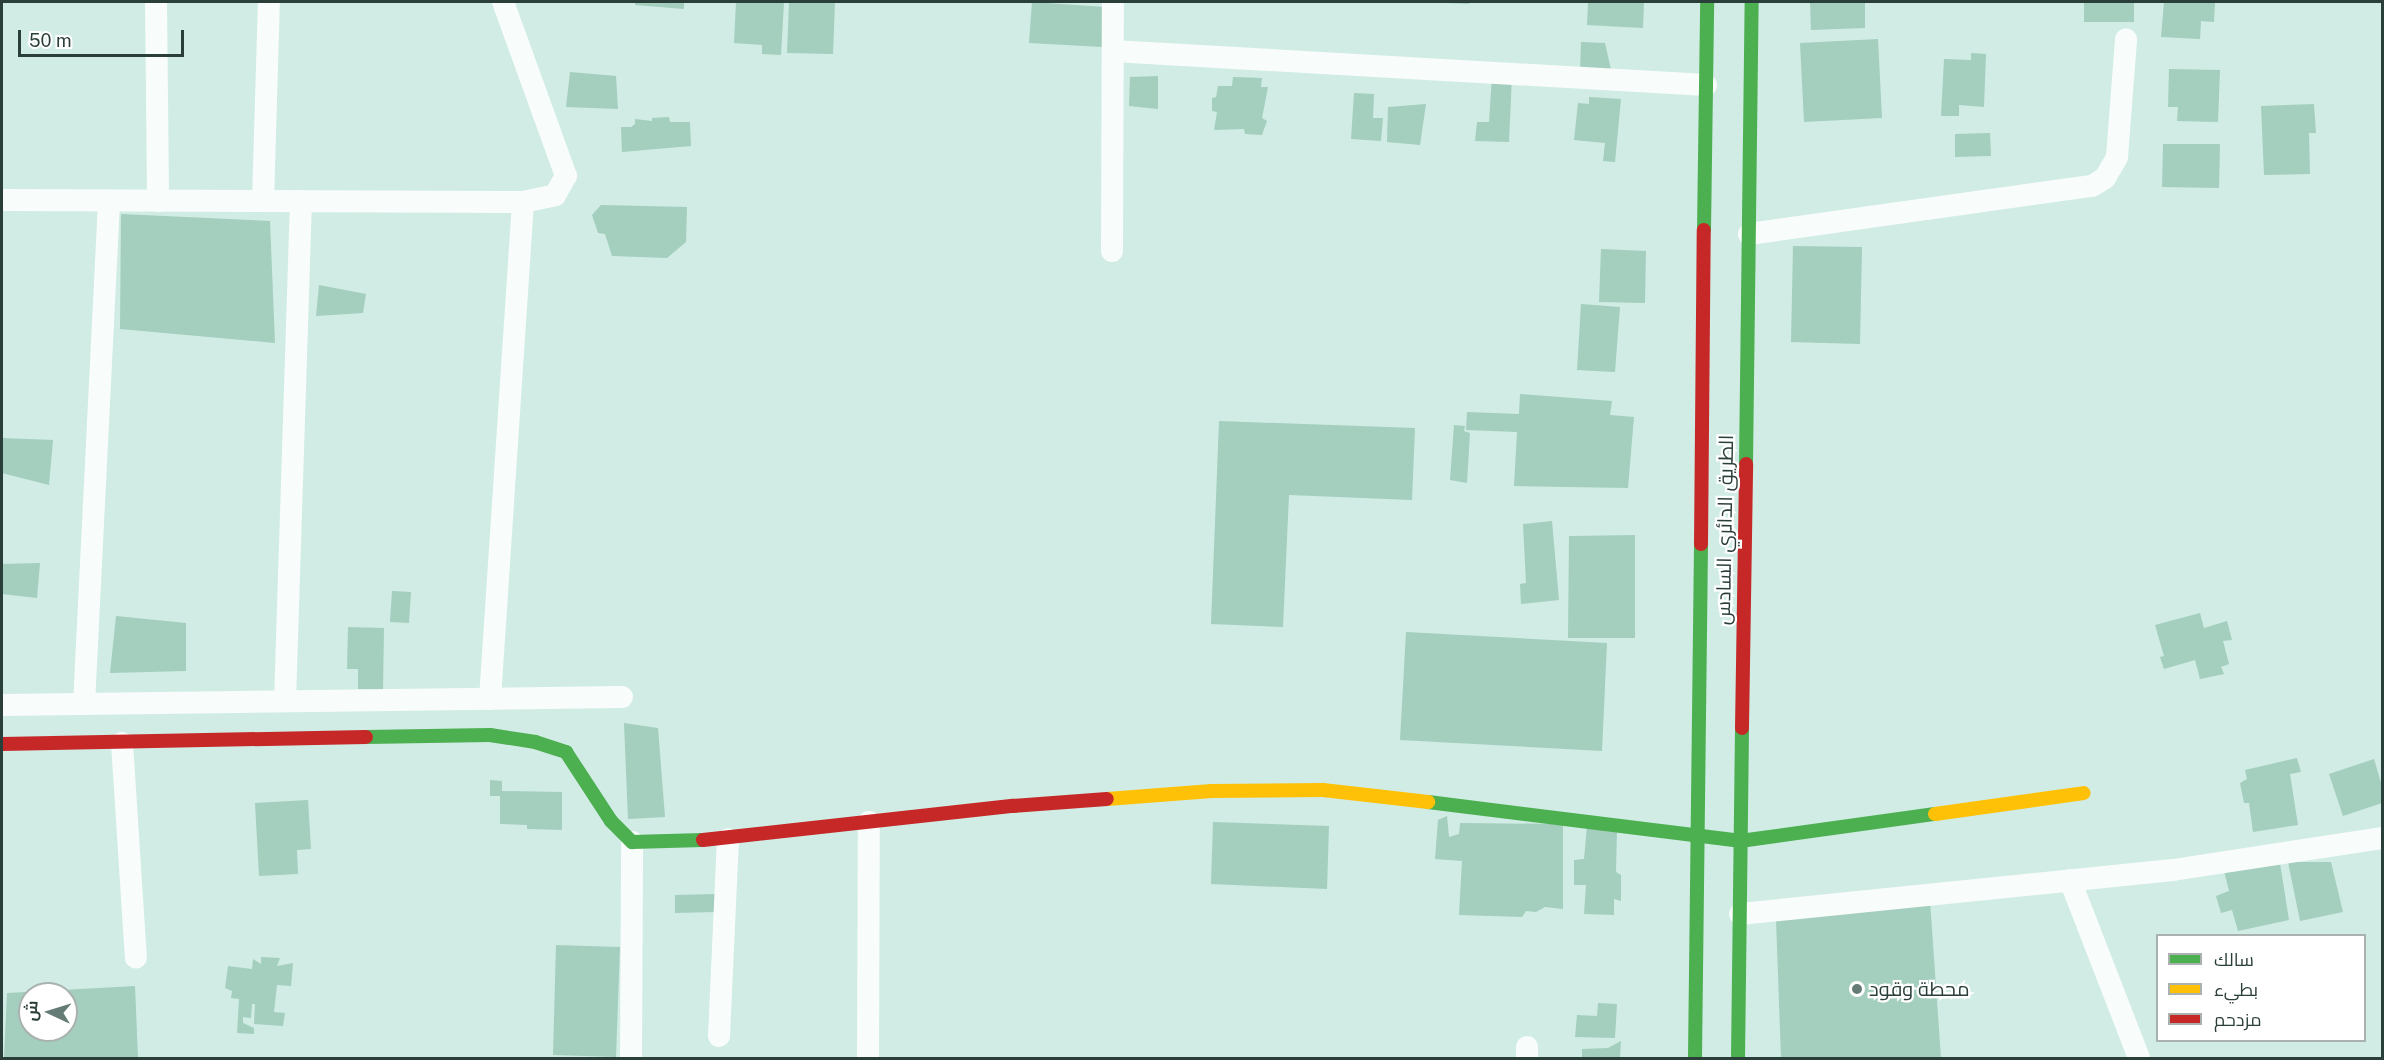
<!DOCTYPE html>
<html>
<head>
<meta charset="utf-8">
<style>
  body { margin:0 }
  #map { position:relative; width:2384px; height:1060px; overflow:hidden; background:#d0ece5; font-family:"Public Sans",Cairo,sans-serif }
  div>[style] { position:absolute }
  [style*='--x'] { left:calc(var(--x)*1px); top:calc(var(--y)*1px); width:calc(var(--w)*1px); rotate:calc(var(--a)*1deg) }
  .building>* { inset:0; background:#a4cebd }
  .street>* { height:22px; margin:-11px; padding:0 11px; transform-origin:11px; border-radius:11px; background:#f8fcfb }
  .fast>* { height:14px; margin:-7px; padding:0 7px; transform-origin:7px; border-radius:7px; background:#4caf50 }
  .slow>* { height:14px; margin:-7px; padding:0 7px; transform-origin:7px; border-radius:7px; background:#ffc107 }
  .jam>* { height:14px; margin:-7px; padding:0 7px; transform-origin:7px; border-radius:7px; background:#c62828 }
  .dots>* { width:16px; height:16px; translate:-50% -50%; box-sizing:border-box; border:3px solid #fff; border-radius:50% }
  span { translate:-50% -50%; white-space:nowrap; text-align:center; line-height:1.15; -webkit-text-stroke:4.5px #fff; paint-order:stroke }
  .street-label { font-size:20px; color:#2b3f3a }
  .poi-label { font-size:20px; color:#2b3f3a }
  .left { translate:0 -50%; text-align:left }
  .frame { position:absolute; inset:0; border:3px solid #2b3f3a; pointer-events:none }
  .legend { position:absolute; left:2156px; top:934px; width:210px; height:108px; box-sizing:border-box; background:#fff; border:2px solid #aab2b0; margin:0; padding:8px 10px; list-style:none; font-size:18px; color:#2b3f3a }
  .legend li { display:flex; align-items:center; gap:12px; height:30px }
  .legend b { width:30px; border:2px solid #aab2b0 }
  .north { position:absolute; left:18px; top:982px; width:60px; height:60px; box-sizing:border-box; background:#fff; border:2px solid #aab2b0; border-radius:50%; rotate:274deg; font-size:16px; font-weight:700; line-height:24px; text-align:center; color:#2b3f3a }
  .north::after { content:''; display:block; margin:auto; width:21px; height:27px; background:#657c76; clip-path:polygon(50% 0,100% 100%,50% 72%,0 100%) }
  .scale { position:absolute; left:18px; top:30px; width:166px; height:27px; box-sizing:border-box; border:3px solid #2b3f3a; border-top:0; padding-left:8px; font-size:18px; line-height:21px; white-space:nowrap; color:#2b3f3a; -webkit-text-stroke:4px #fff; paint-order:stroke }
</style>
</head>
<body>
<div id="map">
  <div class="building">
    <i style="clip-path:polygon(635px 2px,684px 2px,684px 9px,635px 5px)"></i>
    <i style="clip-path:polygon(736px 2px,784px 2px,781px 55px,762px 54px,762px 45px,734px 43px)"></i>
    <i style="clip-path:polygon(789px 2px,835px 2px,833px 54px,787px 53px)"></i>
    <i style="clip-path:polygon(1032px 2px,1105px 7px,1102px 47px,1029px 43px)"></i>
    <i style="clip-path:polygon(1447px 2px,1469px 2px,1469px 4px,1447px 3px)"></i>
    <i style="clip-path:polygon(1588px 2px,1644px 2px,1643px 28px,1587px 25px)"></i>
    <i style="clip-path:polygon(1810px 2px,1865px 2px,1865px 28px,1811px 30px)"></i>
    <i style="clip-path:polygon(2084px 2px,2134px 2px,2134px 22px,2084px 22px)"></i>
    <i style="clip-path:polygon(2164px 2px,2215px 2px,2214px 22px,2201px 21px,2200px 39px,2161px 37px)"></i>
    <i style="clip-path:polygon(1878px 39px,1882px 118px,1804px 122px,1800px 43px)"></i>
    <i style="clip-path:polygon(1581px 42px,1605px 43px,1612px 74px,1580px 73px)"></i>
    <i style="clip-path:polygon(1971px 53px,1986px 54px,1984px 107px,1959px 105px,1959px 116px,1941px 116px,1944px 59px,1971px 60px)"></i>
    <i style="clip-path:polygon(2169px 69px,2220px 70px,2218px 122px,2177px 121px,2178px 107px,2168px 107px)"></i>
    <i style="clip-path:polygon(570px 72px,616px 76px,618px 109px,566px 107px)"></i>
    <i style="clip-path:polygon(1492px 75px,1512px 76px,1509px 142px,1475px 141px,1477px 122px,1489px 122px)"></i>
    <i style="clip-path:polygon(1158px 76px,1158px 109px,1129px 106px,1130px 77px)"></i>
    <i style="clip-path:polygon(1233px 77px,1262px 78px,1261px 87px,1268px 87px,1262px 118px,1267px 121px,1262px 135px,1245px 134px,1244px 129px,1214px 130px,1217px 112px,1212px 111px,1212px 98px,1216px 97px,1218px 86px,1232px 86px)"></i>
    <i style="clip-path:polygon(1354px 93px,1374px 94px,1373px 118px,1383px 118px,1381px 141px,1351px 139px)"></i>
    <i style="clip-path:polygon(1589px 97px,1621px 99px,1615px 162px,1603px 161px,1605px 143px,1574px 140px,1578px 103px,1589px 104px)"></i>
    <i style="clip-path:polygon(1426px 104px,1420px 145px,1387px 142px,1388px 107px)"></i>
    <i style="clip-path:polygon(2314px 104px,2316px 133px,2309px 133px,2310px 174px,2264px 175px,2261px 106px)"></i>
    <i style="clip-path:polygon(669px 117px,670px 122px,690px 122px,691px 146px,622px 152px,621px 127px,631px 127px,635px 124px,635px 119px,652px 121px,652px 118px)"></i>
    <i style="clip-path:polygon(1990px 133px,1991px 156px,1955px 157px,1955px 134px)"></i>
    <i style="clip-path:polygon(2163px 144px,2220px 144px,2219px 188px,2162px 187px)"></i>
    <i style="clip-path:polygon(601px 205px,687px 207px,686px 242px,667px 258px,612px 256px,605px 234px,598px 233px,592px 215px)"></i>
    <i style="clip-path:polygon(121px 214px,270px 221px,275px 343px,120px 329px)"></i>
    <i style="clip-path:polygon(1793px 246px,1862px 247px,1860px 344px,1791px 342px)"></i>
    <i style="clip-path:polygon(1601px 249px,1646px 251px,1645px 303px,1599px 302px)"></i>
    <i style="clip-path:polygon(319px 285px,366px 294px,363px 313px,316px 316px)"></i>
    <i style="clip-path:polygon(1581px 304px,1620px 307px,1615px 372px,1577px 370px)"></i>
    <i style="clip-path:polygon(1520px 394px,1612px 401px,1610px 415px,1634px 417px,1628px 488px,1514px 486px,1517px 432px,1466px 430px,1467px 412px,1519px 414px)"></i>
    <i style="clip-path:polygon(1219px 421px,1415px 428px,1412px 500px,1289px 495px,1283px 627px,1211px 624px)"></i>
    <i style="clip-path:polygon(1454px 425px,1465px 426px,1464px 431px,1470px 433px,1467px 483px,1450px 480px)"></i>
    <i style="clip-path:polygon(2px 438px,53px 440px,49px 485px,2px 473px)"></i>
    <i style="clip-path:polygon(1552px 521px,1559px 600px,1521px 604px,1520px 584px,1526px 583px,1523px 524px)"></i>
    <i style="clip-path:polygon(1635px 535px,1635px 638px,1568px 638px,1569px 536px)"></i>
    <i style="clip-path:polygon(40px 563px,37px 598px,2px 594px,2px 564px)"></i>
    <i style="clip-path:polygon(392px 591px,411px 592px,409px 623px,390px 622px)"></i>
    <i style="clip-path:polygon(2200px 613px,2204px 628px,2227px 621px,2232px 640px,2223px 641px,2229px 664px,2221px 667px,2224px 674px,2200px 679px,2195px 660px,2164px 669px,2160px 657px,2164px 656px,2155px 625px)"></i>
    <i style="clip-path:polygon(116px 616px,186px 623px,186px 671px,110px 673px)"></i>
    <i style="clip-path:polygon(348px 627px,384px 628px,383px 690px,358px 689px,358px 669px,347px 669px)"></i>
    <i style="clip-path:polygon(1406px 632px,1607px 643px,1602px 751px,1400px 740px)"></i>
    <i style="clip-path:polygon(624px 723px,658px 728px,665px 817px,628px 819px)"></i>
    <i style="clip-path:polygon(2297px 758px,2301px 772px,2290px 774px,2298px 825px,2253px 832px,2249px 803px,2244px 803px,2240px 783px,2247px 779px,2245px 770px)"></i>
    <i style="clip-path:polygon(2374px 759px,2382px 786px,2382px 803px,2343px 816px,2329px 774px)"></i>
    <i style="clip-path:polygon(490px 780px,502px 781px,502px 791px,562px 792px,562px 830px,527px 829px,527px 825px,500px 824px,500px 796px,490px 796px)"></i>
    <i style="clip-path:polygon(308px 800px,311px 849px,297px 850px,298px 874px,259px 876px,255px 803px)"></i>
    <i style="clip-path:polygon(1447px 816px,1449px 837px,1459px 834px,1460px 823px,1563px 824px,1563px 909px,1545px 907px,1536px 912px,1526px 911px,1522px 917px,1459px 915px,1462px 861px,1435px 859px,1438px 820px)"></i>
    <i style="clip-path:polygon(1213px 822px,1329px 826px,1327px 889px,1211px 884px)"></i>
    <i style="clip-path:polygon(1587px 826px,1617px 830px,1616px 872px,1621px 875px,1621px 901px,1614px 899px,1614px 915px,1584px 914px,1586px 885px,1574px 885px,1574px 860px,1584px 859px)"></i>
    <i style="clip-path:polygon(2288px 862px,2331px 862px,2343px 912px,2300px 921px)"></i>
    <i style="clip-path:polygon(2280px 863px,2289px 920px,2238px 931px,2232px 910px,2221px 913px,2216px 896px,2229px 891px,2224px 871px)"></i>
    <i style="clip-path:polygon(715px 894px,715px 912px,675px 913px,675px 895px)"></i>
    <i style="clip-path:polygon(1930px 901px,1941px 1058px,1781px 1058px,1776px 919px)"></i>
    <i style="clip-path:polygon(556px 945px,620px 947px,616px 1057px,553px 1055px)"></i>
    <i style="clip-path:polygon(261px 957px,280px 958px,277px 966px,293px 963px,291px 986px,277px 985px,274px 1012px,285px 1013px,283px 1026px,254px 1024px,255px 1004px,252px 1004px,251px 1018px,243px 1017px,243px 1023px,254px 1028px,254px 1034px,237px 1033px,239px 999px,231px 998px,232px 991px,225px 988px,228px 966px,252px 969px,253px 959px,261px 964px)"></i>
    <i style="clip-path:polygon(evenodd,135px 986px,138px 1058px,4px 1058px,7px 993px,135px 986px,30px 994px,66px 994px,66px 1030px,30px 1030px,30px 994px)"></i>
    <i style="clip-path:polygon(1598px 1003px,1617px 1004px,1615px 1038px,1575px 1037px,1577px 1015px,1597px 1016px)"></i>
    <i style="clip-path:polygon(1621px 1041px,1620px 1058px,1582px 1058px,1582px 1049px,1608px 1048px)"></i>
  </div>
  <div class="street">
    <i style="--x:156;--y:2;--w:199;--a:89.4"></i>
    <i style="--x:1113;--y:51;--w:594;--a:3.28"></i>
    <i style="--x:2;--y:200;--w:521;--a:0.22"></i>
    <i style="--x:523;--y:202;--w:33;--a:-12"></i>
    <i style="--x:555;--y:195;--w:22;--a:-60"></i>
    <i style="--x:566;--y:176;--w:185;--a:-109.9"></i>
    <i style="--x:263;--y:201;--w:199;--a:-88.3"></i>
    <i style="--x:1749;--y:234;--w:346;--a:-8"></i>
    <i style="--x:2092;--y:186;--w:15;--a:-32"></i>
    <i style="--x:2105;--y:178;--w:24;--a:-60"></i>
    <i style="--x:2117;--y:157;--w:118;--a:-85.6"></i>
    <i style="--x:1112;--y:251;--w:249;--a:-89.8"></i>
    <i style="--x:490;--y:699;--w:498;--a:-86.2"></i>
    <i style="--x:285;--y:701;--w:500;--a:-88.17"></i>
    <i style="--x:84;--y:704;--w:504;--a:-87.15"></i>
    <i style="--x:2;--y:705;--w:620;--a:-0.74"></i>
    <i style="--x:122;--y:743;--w:215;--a:86.3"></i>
    <i style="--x:2070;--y:880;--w:191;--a:68.8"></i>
    <i style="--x:1740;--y:914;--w:435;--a:-5.8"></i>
    <i style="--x:2173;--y:870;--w:211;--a:-8.7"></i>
    <i style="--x:719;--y:1036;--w:197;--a:-87.4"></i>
    <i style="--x:1527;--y:1047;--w:11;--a:90"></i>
    <i style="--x:631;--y:1055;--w:213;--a:-89.7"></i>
    <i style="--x:868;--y:1058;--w:236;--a:-89.8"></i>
  </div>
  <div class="fast">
    <i style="--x:1704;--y:230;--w:228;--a:-89.2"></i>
    <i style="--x:1746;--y:464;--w:462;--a:-89.3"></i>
    <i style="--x:366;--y:737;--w:124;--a:-0.9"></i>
    <i style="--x:490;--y:735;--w:46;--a:8.8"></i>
    <i style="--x:535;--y:742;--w:33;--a:18"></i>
    <i style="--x:566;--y:752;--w:82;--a:56.9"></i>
    <i style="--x:611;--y:821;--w:30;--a:45"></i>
    <i style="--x:632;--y:842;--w:71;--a:-1.6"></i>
    <i style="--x:1428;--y:802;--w:314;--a:7.1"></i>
    <i style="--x:1740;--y:841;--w:197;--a:-7.9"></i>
    <i style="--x:1695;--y:1058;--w:514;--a:-89.33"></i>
    <i style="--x:1738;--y:1058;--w:330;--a:-89.3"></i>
  </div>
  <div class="slow">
    <i style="--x:1107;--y:799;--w:105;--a:-4.4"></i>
    <i style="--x:1212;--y:791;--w:111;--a:-0.5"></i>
    <i style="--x:1323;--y:790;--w:106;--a:6.5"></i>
    <i style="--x:1935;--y:814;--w:150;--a:-8"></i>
  </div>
  <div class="jam">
    <i style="--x:1701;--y:544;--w:314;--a:-89.5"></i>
    <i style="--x:1742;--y:728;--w:264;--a:-89.1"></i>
    <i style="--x:2;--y:744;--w:364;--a:-1.1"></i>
    <i style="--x:703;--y:840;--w:312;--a:-6.3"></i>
    <i style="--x:1013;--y:806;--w:94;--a:-4.3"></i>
  </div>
  <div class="dots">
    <i style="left:1857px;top:989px;background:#657c76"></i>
  </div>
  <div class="street-label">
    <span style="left:1725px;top:530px;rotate:-89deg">الطريق الدائري السادس</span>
  </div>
  <div class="poi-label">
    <span class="left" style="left:1869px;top:989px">محطة وقود</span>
  </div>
  <div class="frame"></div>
  <ul class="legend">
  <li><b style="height:8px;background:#4caf50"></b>سالك</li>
  <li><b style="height:8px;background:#ffc107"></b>بطيء</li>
  <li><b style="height:8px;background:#c62828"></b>مزدحم</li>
  </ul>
  <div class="north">ش</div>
  <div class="scale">50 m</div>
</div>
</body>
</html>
